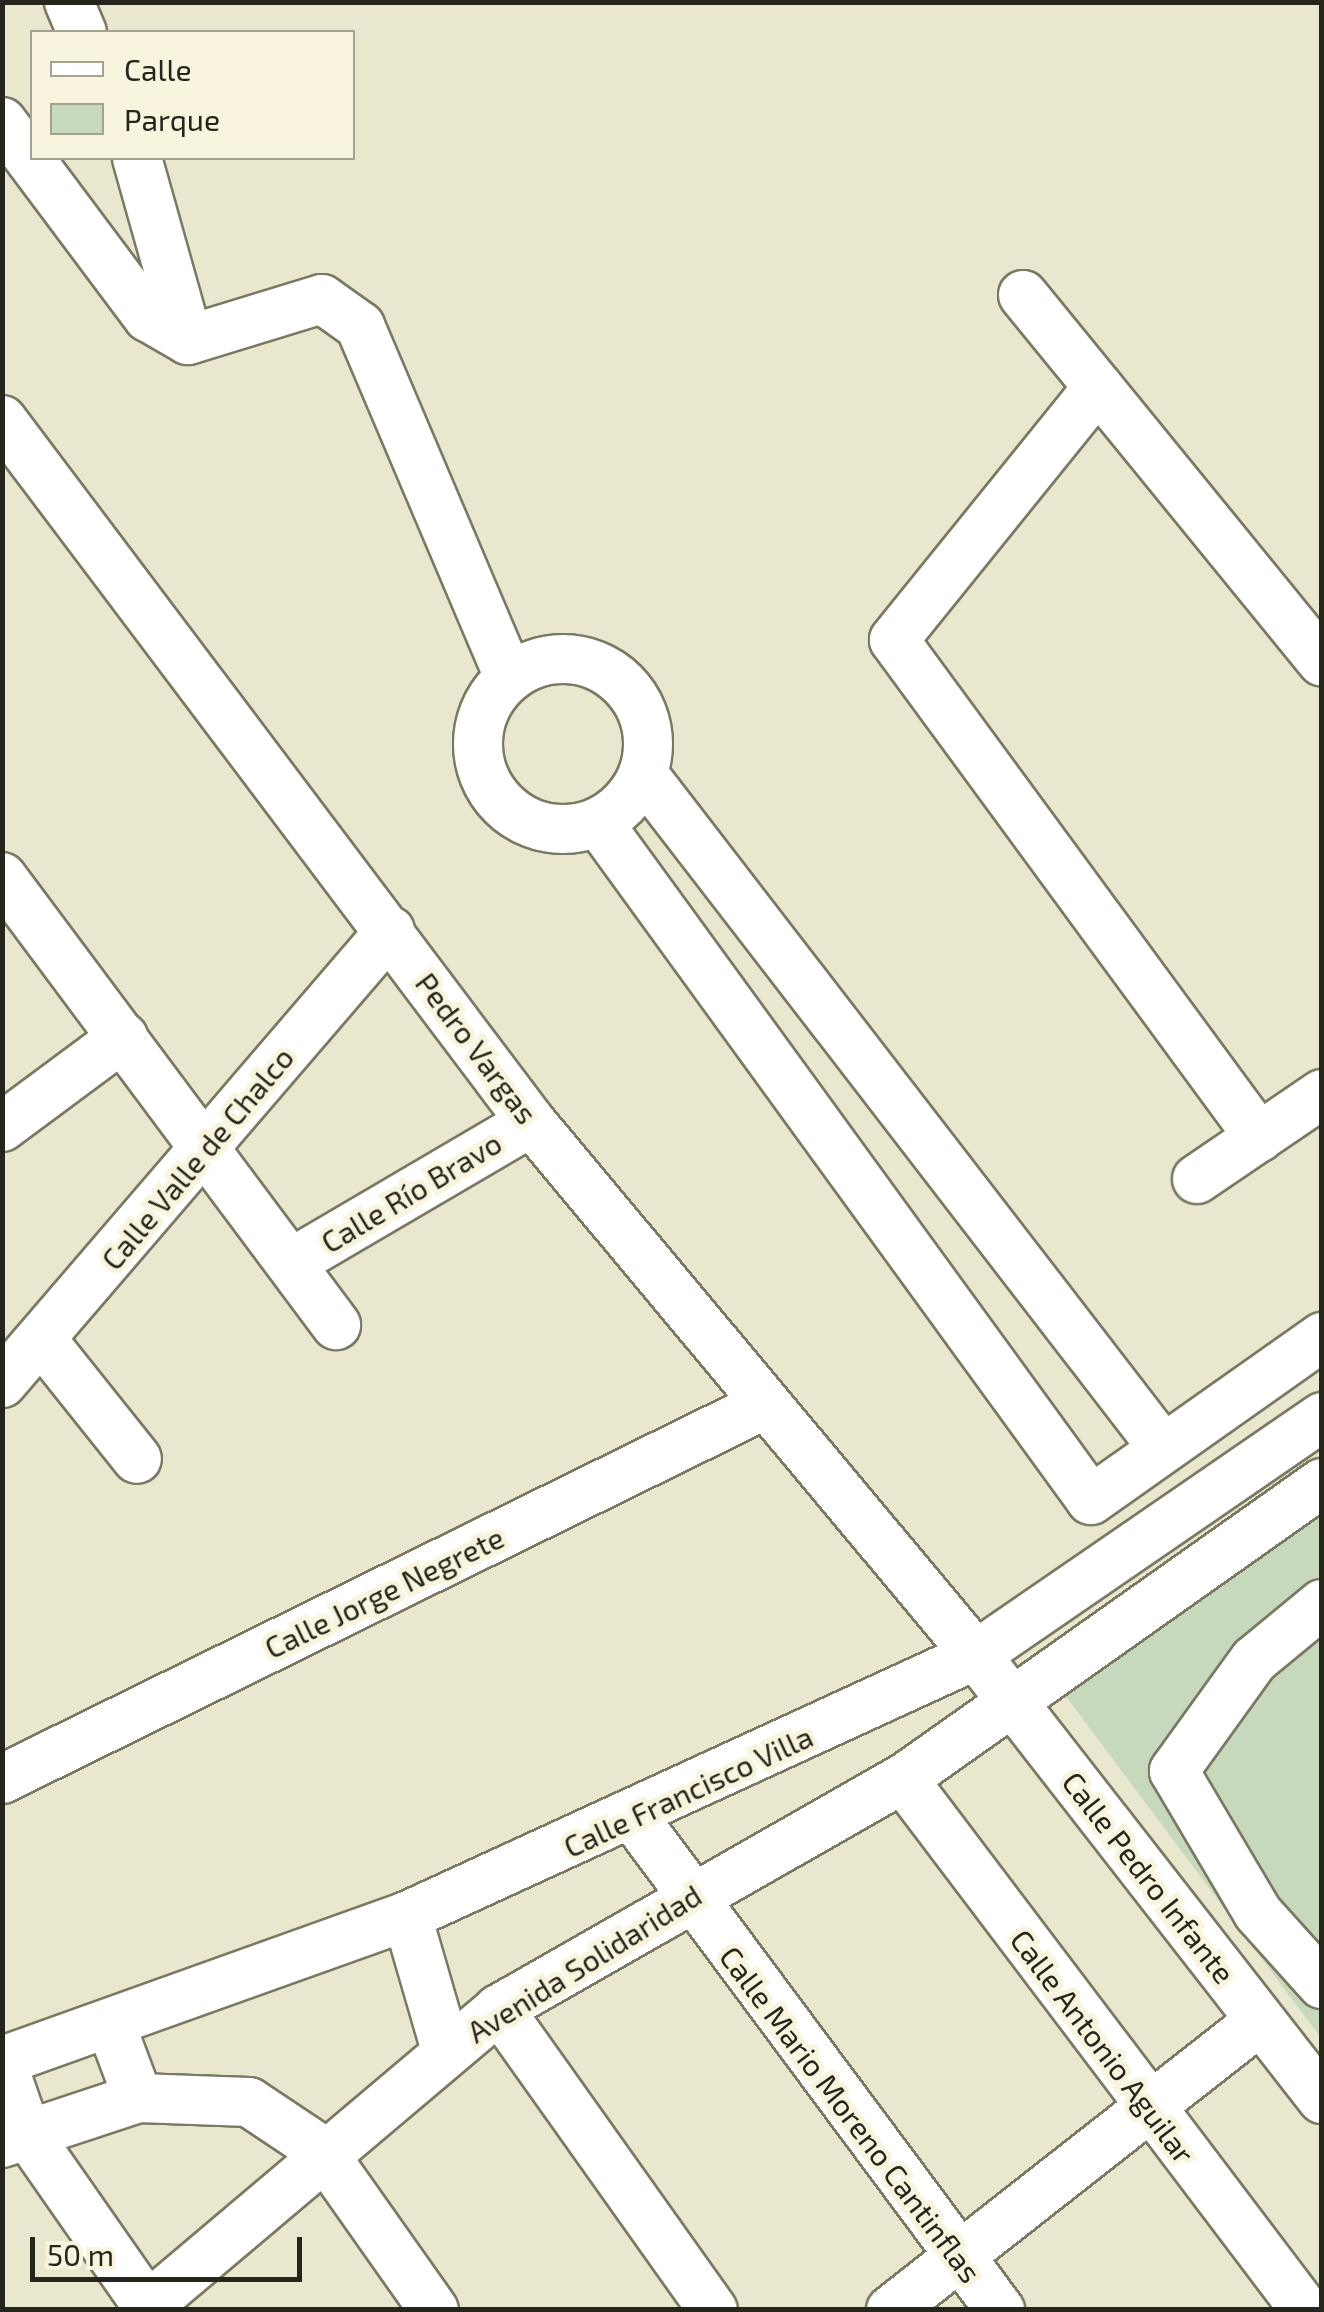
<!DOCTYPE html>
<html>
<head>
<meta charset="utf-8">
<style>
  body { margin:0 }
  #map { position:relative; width:1324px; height:2312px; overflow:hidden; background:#eae7cf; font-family:"Exo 2",sans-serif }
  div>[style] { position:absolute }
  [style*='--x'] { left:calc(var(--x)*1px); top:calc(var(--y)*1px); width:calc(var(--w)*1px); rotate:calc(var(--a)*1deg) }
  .green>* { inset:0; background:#c6d9bc }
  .roads { filter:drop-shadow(2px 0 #7b7863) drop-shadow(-2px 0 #7b7863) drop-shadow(0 2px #7b7863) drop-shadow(0 -2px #7b7863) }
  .minor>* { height:48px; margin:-24px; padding:0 24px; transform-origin:24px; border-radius:24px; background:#fff }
  .minor>.ring { margin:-24px; padding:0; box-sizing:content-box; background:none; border:48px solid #fff; border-radius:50% }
  span { translate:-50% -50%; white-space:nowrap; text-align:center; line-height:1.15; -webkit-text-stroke:10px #f8f4dd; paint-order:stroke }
  .street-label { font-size:30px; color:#26251c }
  .frame { position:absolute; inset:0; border:5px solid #26251c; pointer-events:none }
  .legend { position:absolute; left:30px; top:30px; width:325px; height:130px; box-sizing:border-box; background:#f8f4dd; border:2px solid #a4a190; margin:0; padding:12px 18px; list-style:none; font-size:30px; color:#26251c }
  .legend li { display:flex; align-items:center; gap:20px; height:50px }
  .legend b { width:50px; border:2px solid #a4a190 }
  .scale { position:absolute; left:30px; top:2237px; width:272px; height:45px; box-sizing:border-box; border:5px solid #26251c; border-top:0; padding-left:12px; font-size:30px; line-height:35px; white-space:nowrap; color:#26251c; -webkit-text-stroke:8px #f8f4dd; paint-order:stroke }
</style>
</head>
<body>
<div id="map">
  <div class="green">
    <i style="clip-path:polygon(1321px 1505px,1321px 2038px,1059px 1687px)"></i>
  </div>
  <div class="roads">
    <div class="minor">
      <i style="--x:69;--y:2;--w:33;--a:67"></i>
      <i style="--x:2;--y:122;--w:244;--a:53.2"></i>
      <i style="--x:148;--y:317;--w:46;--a:29.9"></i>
      <i style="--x:188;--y:340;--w:140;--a:-17"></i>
      <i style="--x:322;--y:299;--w:47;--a:35.4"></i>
      <i style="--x:360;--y:326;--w:381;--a:67"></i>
      <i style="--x:137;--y:158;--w:189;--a:74.3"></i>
      <i style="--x:1023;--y:295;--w:473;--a:50.8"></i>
      <i style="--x:1098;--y:387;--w:325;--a:128.9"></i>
      <i style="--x:894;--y:640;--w:617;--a:53.71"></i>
      <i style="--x:2;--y:420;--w:879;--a:53"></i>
      <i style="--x:531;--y:1122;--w:694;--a:50.14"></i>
      <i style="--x:976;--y:1655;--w:563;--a:52.07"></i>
      <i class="ring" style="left:478px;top:659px;width:122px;height:122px"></i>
      <i style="--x:643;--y:774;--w:851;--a:52.35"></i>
      <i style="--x:598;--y:822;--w:838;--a:53.98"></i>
      <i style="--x:1091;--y:1500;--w:283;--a:-35.2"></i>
      <i style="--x:2;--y:877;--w:559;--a:53.29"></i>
      <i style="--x:2;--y:1127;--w:151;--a:-36.6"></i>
      <i style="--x:1197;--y:1179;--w:151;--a:-34.2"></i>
      <i style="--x:291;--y:1263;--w:278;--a:-30.4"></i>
      <i style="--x:42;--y:1340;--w:152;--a:51.4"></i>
      <i style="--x:2;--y:1383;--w:596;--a:-49.36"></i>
      <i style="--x:1322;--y:1604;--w:88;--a:140.5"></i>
      <i style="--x:1254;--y:1660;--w:137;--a:125.8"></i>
      <i style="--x:1174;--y:1771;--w:165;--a:59.4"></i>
      <i style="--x:1258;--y:1913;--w:96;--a:48"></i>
      <i style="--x:2;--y:1779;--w:851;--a:-26.14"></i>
      <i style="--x:903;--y:1779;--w:666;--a:52.87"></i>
      <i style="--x:635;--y:1819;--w:612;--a:53.37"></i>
      <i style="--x:407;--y:1916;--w:140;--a:73.8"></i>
      <i style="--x:499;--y:2009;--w:369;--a:54.6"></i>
      <i style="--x:110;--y:2023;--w:80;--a:69.5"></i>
      <i style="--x:2;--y:2061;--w:430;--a:-19.7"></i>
      <i style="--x:407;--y:1916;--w:626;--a:-24.64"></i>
      <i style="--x:976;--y:1655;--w:420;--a:-34.5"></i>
      <i style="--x:2;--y:2063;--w:73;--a:70.8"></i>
      <i style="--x:26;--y:2132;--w:217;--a:55.1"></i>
      <i style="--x:2;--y:2143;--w:143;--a:-18.3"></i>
      <i style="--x:138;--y:2098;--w:111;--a:2.1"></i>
      <i style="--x:249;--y:2102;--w:87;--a:33.7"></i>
      <i style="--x:321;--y:2150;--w:196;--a:54.8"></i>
      <i style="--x:143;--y:2310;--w:466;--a:-40.2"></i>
      <i style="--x:499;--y:2009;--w:465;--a:-29.7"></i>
      <i style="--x:903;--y:1779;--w:513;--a:-35.24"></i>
      <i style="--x:891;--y:2310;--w:469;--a:-38.1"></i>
    </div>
  </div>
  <div class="street-label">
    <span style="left:477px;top:1048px;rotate:53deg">Pedro Vargas</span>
    <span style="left:197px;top:1158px;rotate:-50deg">Calle Valle de Chalco</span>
    <span style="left:411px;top:1192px;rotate:-31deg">Calle Río Bravo</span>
    <span style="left:384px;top:1592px;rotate:-26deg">Calle Jorge Negrete</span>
    <span style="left:688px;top:1791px;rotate:-25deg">Calle Francisco Villa</span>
    <span style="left:1149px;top:1877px;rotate:52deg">Calle Pedro Infante</span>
    <span style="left:584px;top:1963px;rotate:-32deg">Avenida Solidaridad</span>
    <span style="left:1103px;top:2046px;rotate:53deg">Calle Antonio Aguilar</span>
    <span style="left:851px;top:2114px;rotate:53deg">Calle Mario Moreno Cantinflas</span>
  </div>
  <div class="frame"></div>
  <ul class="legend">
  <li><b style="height:12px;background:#fff"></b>Calle</li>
  <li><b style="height:28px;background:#c6d9bc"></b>Parque</li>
  </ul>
  <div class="scale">50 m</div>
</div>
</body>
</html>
